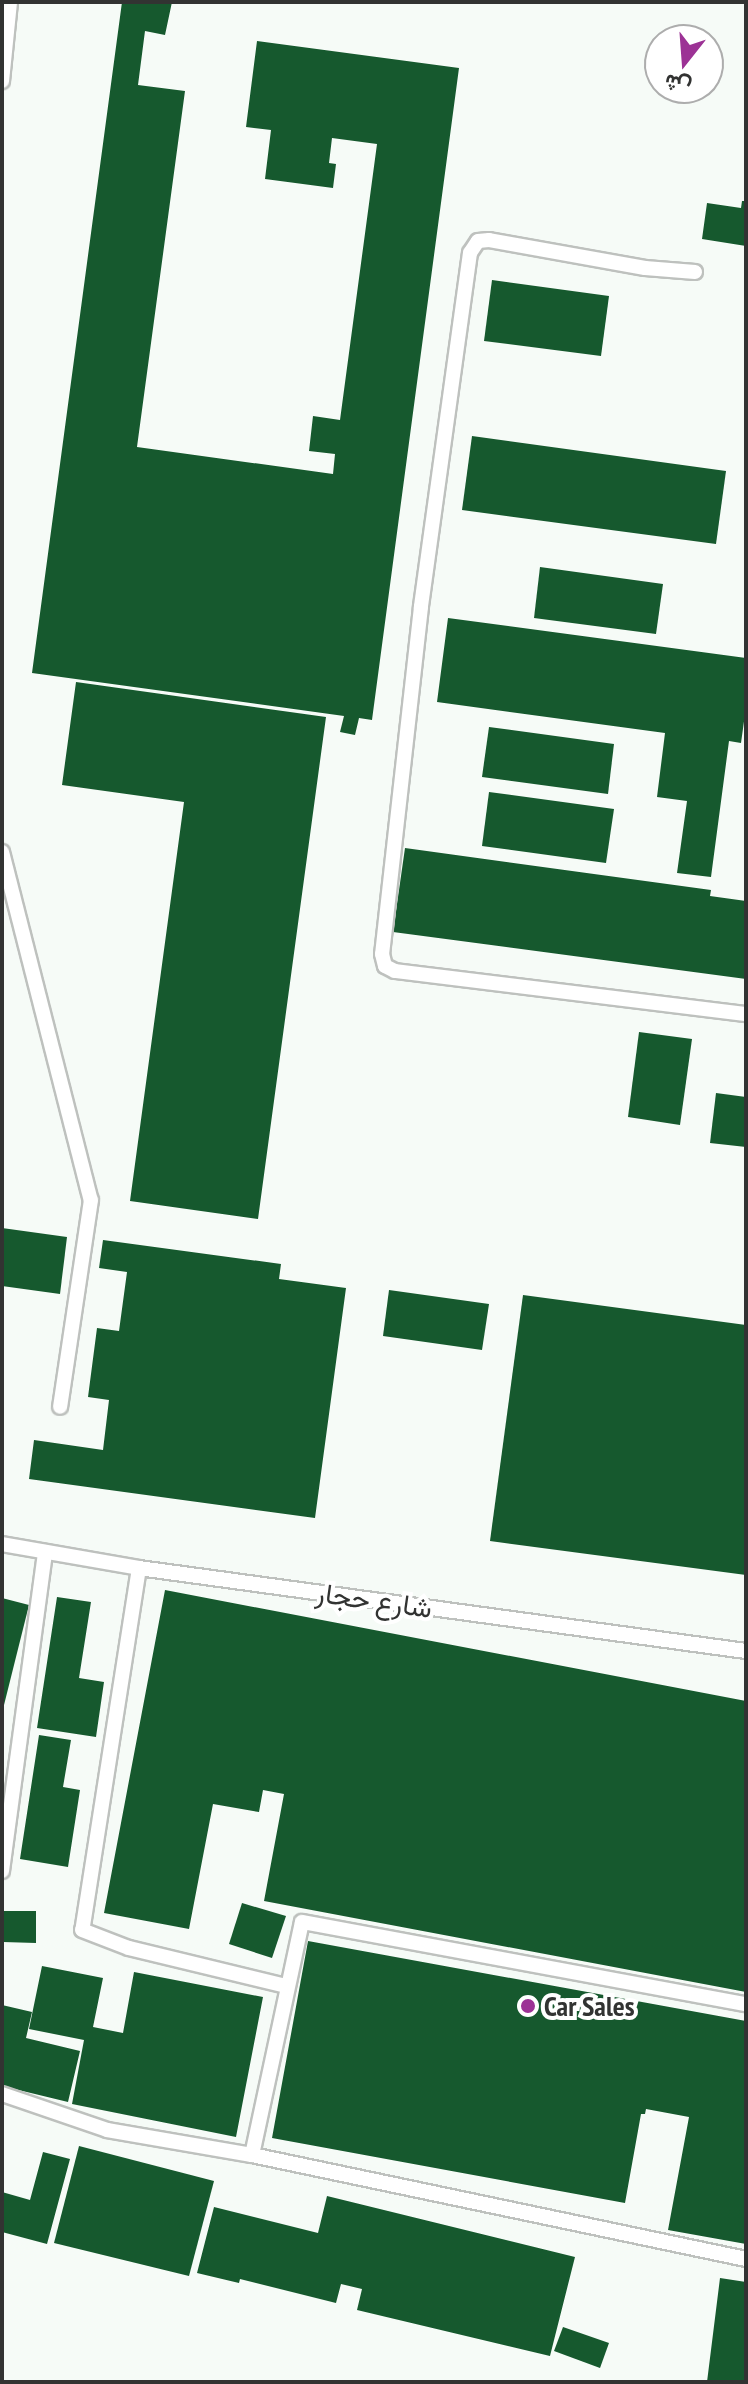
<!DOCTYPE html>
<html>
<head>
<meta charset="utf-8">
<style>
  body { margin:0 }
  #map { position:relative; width:748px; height:2384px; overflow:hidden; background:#f6fbf7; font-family:"PT Sans Narrow",Vazirmatn,sans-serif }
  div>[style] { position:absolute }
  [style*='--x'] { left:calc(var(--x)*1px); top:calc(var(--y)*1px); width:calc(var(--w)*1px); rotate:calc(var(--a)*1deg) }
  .building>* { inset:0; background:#16592e }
  .roads { filter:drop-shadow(2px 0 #bec1be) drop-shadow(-2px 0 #bec1be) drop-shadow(0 2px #bec1be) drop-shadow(0 -2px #bec1be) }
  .lane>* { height:14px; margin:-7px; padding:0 7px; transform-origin:7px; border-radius:7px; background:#fff }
  .dots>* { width:22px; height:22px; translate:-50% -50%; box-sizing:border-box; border:4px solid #fff; border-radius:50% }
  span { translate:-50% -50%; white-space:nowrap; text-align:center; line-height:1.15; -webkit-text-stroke:8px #fff; paint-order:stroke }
  .street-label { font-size:28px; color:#323332 }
  .poi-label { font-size:28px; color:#323332; font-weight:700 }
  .left { translate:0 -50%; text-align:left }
  .frame { position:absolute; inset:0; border:4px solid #323332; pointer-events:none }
  .north { position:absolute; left:644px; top:24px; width:80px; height:80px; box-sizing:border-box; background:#fff; border:2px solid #adadad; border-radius:50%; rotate:197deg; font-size:22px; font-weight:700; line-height:32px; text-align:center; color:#323332 }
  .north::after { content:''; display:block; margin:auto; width:28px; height:36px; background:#9c3295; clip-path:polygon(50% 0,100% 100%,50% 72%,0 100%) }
</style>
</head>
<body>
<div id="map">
  <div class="building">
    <i style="clip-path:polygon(122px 2px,172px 2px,165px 35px,145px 31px,138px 85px,185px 91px,137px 447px,333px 474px,335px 454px,309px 451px,313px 416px,340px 420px,377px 144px,332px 138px,329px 163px,336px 164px,333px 188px,265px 179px,271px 130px,246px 127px,257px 41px,459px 68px,372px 720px,359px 718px,355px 735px,340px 732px,344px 716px,32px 673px)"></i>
    <i style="clip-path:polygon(742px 201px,746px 201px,746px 246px,702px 239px,707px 203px,741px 208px)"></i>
    <i style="clip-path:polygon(492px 280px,609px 296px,601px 356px,484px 341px)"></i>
    <i style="clip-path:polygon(472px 436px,726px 471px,716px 544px,462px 510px)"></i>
    <i style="clip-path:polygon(540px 567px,663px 584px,656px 634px,534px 618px)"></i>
    <i style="clip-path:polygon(448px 618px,746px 658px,746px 707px,741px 743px,729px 741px,711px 877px,677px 873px,687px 801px,657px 797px,665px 733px,437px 702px)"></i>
    <i style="clip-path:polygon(76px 682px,326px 717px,258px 1219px,130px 1201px,184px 802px,62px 785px)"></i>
    <i style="clip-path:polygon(489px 727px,614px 744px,608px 794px,482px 777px)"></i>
    <i style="clip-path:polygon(489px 792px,614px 809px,606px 863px,482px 846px)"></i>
    <i style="clip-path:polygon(405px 848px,711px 890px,710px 896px,746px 901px,746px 979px,393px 932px)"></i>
    <i style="clip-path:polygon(639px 1032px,692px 1039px,680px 1125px,628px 1117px)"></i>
    <i style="clip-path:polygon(716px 1093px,746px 1097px,746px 1147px,710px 1143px)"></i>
    <i style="clip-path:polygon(2px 1228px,67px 1237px,60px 1294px,2px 1286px)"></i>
    <i style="clip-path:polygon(103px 1240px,281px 1264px,279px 1279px,346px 1288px,315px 1518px,29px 1479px,34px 1440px,103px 1450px,109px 1400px,88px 1397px,97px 1328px,119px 1331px,127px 1272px,99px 1268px)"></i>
    <i style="clip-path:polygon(389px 1290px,489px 1304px,482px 1350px,383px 1336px)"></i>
    <i style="clip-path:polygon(523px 1295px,746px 1325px,746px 1575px,490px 1541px)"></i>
    <i style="clip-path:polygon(165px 1590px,746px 1701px,746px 1992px,264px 1901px,284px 1794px,263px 1790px,259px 1812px,213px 1804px,189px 1929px,104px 1913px)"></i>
    <i style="clip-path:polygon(57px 1597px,91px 1602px,79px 1678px,104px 1682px,96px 1737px,37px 1728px)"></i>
    <i style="clip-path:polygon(2px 1598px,29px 1605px,3px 1709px,2px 1709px)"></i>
    <i style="clip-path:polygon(39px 1735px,71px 1740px,63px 1787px,80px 1790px,68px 1867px,20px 1859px)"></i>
    <i style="clip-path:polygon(242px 1903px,286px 1916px,272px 1958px,229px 1944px)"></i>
    <i style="clip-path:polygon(4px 1911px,36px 1911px,36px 1943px,3px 1942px)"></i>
    <i style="clip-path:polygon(308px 1941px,746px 2021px,746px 2244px,668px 2230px,689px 2117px,646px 2109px,645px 2114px,641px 2114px,625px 2203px,272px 2138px)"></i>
    <i style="clip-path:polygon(42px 1966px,103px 1978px,93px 2027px,123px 2033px,134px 1972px,263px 1997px,236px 2137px,72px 2104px,84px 2040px,29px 2029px)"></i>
    <i style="clip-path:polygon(2px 2005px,32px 2012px,26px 2038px,80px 2051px,68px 2102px,2px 2086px)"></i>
    <i style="clip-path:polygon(79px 2146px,214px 2181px,189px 2276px,54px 2243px)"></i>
    <i style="clip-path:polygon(43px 2152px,70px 2159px,47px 2244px,2px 2232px,2px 2192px,30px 2200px)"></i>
    <i style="clip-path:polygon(327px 2196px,575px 2257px,550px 2356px,357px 2310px,362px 2289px,341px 2284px,336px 2303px,240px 2279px,239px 2283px,197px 2273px,214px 2207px,318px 2233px)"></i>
    <i style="clip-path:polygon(720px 2278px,746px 2282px,746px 2382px,707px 2382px)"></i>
    <i style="clip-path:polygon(563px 2327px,609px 2343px,600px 2368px,554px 2351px)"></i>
  </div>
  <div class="roads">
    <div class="lane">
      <i style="--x:2;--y:81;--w:79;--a:-84.2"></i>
      <i style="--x:695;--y:272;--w:50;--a:-175.4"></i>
      <i style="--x:645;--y:268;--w:158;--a:-169.8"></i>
      <i style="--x:489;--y:240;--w:11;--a:175"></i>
      <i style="--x:478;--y:241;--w:14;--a:124"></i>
      <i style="--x:470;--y:253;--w:357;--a:97.9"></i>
      <i style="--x:421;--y:607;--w:349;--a:96.4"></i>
      <i style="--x:382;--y:954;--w:12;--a:76"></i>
      <i style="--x:385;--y:966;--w:11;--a:27"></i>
      <i style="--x:395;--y:971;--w:354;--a:7"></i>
      <i style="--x:2;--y:852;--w:359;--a:75.7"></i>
      <i style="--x:91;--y:1200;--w:209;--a:98.5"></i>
      <i style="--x:2;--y:1544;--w:139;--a:9.9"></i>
      <i style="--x:139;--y:1568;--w:613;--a:7.79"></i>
      <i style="--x:139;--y:1568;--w:366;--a:98.9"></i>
      <i style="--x:82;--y:1930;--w:50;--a:21"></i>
      <i style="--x:129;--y:1948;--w:162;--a:13.6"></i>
      <i style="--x:2;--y:1871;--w:322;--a:-82.3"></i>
      <i style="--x:2;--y:2094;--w:111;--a:18.9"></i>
      <i style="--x:107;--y:2130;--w:147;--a:9.8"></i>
      <i style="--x:252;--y:2155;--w:505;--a:11.89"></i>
      <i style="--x:252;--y:2155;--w:238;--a:-77.9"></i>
      <i style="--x:302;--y:1922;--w:452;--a:10.5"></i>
    </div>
  </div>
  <div class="dots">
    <i style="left:528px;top:2006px;background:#9c3295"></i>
  </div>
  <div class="street-label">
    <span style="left:374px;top:1600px;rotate:8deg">شارع حجار</span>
  </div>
  <div class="poi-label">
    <span class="left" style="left:544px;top:2006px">Car Sales</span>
  </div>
  <div class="frame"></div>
  <div class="north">ش</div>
</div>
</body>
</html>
